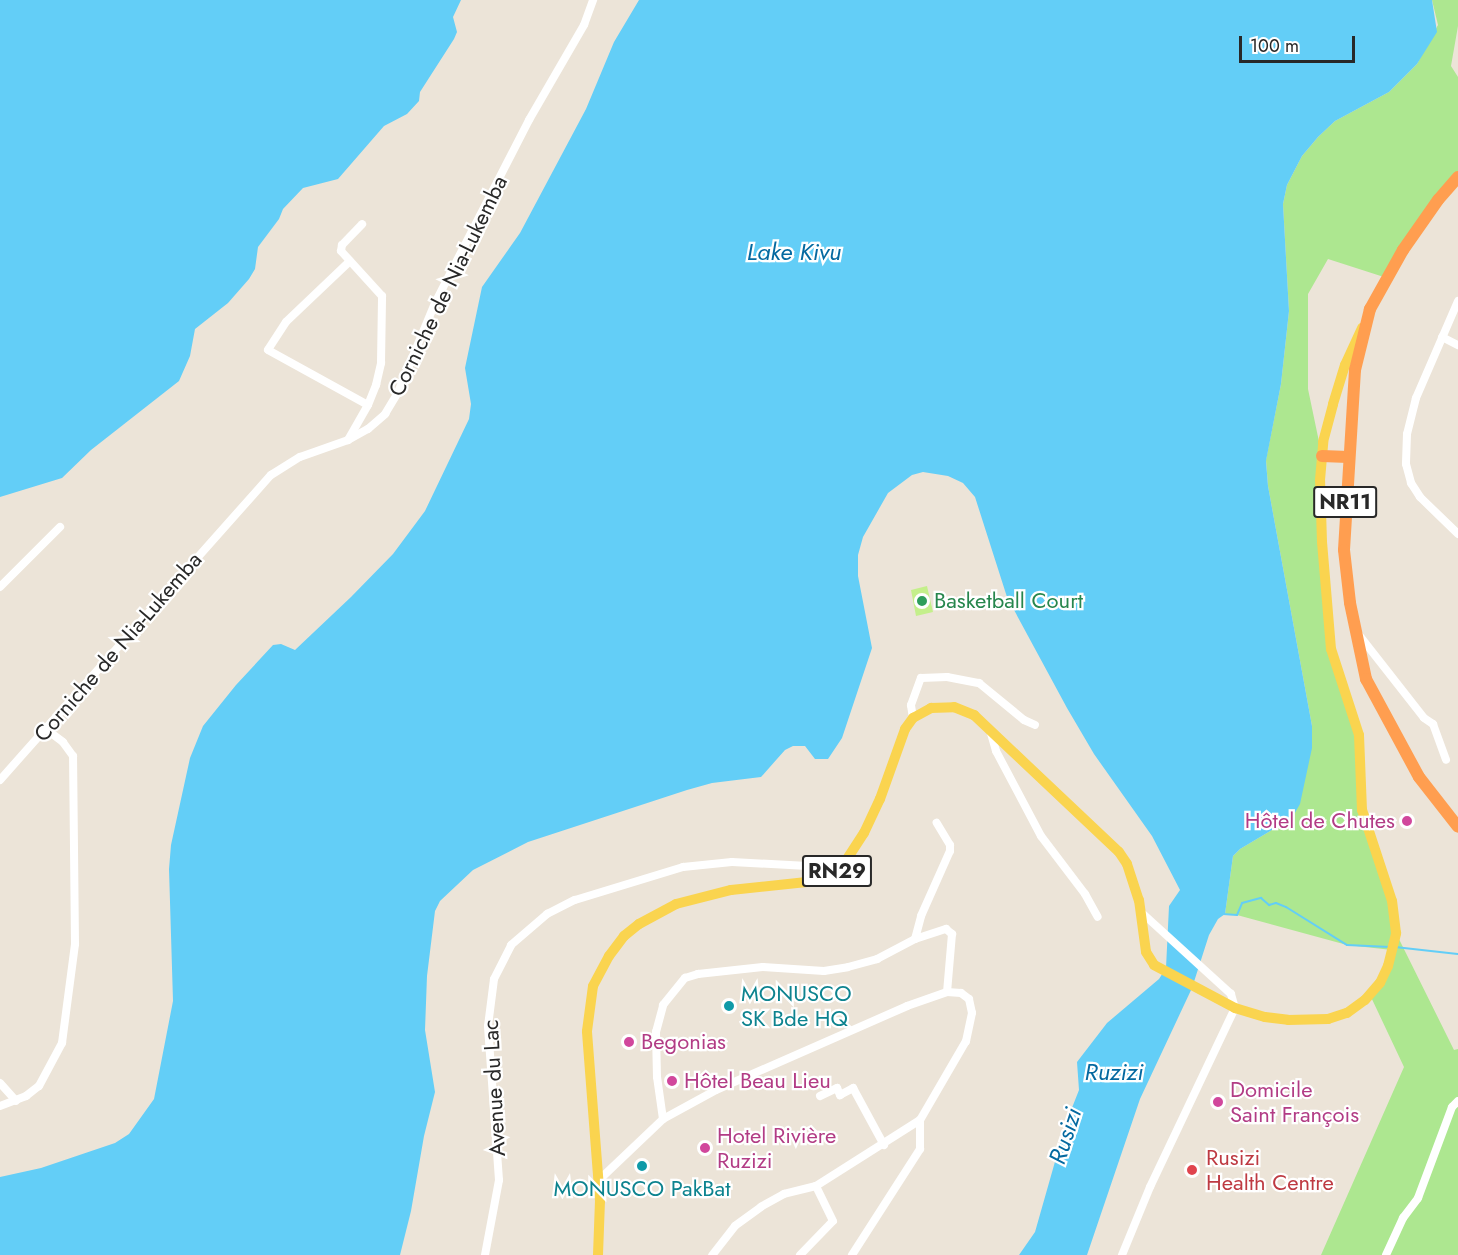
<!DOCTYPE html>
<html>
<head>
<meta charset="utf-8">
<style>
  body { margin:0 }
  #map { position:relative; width:1458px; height:1255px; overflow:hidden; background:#ece4d8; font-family:Jost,sans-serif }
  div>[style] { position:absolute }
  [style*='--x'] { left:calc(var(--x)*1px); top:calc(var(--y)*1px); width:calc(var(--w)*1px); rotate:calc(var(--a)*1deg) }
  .green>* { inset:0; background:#ade790 }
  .pitch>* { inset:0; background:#c4ef8b }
  .water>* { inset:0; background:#63cef7 }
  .stream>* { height:2px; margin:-1px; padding:0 1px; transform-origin:1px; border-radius:1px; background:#63cef7 }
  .minor>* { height:8px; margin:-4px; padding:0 4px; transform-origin:4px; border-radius:4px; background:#fff }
  .major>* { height:10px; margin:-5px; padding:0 5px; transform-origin:5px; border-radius:5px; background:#fad44f }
  .highway>* { height:12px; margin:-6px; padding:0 6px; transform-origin:6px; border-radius:6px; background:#ff9e50 }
  .dots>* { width:16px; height:16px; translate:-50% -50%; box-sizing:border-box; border:3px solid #fff; border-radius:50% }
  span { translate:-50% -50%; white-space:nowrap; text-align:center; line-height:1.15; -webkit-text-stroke:4.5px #fff; paint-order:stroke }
  .shield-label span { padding:2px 4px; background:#fff; border:2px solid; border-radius:4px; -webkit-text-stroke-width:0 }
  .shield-label { font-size:21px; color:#282828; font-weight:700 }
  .street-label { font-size:22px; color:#282828 }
  .leisure-label { font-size:22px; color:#27864d }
  .left { translate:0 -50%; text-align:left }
  .hotel-label { font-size:22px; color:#b23c85 }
  .right { translate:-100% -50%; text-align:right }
  .culture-label { font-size:22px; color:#0d838f }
  .health-label { font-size:22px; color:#be3a42 }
  .water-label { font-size:24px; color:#0469a0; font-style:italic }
  .scale { position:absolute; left:1239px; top:36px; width:116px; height:27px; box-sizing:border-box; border:3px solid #282828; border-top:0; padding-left:8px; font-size:18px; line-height:21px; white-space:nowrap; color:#282828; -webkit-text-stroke:4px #fff; paint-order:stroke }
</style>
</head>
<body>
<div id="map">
  <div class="green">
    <i style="clip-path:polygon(1432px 0,1458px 0,1458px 26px,1451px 66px,1458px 77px,1458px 177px,1387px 278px,1328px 259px,1308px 294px,1308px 389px,1322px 456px,1328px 622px,1359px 735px,1361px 794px,1396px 933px,1454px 1050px,1458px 1049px,1458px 1255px,1321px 1255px,1404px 1067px,1370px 995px,1392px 950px,1347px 945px,1237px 915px,1225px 914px,1233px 856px,1240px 849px,1292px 818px,1312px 726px,1268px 486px,1266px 460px,1281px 384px,1289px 311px,1283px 204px,1287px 185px,1302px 156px,1318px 137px,1335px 121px,1389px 92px,1417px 64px,1438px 25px)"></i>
  </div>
  <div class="pitch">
    <i style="clip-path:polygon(927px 586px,933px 612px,916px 616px,911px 590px)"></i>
  </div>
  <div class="water">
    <i style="clip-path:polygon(0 0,461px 0,453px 17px,457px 32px,454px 39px,420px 92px,419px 101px,407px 114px,384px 126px,338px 179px,303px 188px,283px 209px,279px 219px,258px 247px,255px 269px,249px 279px,228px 303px,195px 329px,190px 356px,179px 381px,91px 450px,62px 478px,0 497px)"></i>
    <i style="clip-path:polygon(639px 0,1432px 0,1437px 32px,1417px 64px,1389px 92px,1335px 121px,1318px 137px,1302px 156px,1287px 185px,1283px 204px,1289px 311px,1281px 384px,1266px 461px,1268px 486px,1312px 726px,1312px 748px,1300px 804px,1292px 818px,1240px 849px,1233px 856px,1225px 914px,1218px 919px,1209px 935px,1192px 988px,1140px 1099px,1087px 1255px,1019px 1255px,1035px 1232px,1066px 1123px,1079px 1090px,1077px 1062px,1107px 1023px,1159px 979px,1166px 968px,1169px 906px,1180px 890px,1152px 836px,1094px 754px,1067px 708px,1007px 597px,975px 497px,963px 483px,948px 476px,923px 472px,912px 475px,888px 493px,863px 537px,858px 555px,858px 576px,872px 648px,842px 738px,828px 759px,815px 759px,805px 746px,793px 746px,785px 750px,761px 777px,712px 783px,687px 790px,528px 842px,473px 870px,440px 901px,435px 911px,427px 976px,425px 1030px,435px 1092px,424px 1136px,411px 1211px,400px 1255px,0 1255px,0 1177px,41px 1168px,115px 1143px,129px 1134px,154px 1099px,173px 1001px,169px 869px,171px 845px,190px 758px,203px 726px,236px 685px,273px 645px,281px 644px,295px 650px,351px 597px,393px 554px,425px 511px,469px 419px,471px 404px,465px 368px,482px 287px,520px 233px,586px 109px,614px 42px)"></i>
  </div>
  <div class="stream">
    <i style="--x:1223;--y:914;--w:14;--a:4"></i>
    <i style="--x:1237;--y:915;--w:13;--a:-67"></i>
    <i style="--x:1242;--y:903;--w:20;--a:-15"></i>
    <i style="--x:1261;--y:898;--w:11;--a:41"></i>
    <i style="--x:1269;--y:905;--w:7;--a:-16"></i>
    <i style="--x:1276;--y:903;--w:11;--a:22"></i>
    <i style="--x:1286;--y:907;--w:72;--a:31.9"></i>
    <i style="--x:1347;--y:945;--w:43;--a:2.7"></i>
    <i style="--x:1395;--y:947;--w:63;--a:6.3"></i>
  </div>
  <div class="minor">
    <i style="--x:350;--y:261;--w:88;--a:136.4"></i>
    <i style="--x:286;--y:322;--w:33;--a:123"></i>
    <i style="--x:268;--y:350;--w:114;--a:28.8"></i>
    <i style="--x:1458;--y:301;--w:106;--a:113.4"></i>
    <i style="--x:1416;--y:398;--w:37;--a:104"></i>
    <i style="--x:1407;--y:434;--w:30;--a:92"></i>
    <i style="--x:1406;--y:464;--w:20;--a:75"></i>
    <i style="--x:1411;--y:483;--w:17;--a:57"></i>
    <i style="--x:1420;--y:497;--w:53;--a:44.2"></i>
    <i style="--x:1442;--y:337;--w:18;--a:27"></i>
    <i style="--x:348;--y:440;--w:40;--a:-60.3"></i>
    <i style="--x:368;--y:405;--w:22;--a:-68"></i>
    <i style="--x:376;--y:385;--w:23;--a:-77"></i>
    <i style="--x:381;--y:363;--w:67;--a:-89.1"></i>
    <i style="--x:382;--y:296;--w:61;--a:-132.3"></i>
    <i style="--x:341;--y:251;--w:6;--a:-81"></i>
    <i style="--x:342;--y:245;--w:29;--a:-46"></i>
    <i style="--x:0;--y:587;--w:85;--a:-45"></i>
    <i style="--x:1359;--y:635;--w:105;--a:51.9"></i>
    <i style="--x:1424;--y:718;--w:11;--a:34"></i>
    <i style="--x:1433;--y:724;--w:38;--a:70"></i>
    <i style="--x:913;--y:718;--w:13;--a:-99"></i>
    <i style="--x:911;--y:705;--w:29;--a:-70"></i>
    <i style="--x:921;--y:678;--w:26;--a:-2"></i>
    <i style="--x:947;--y:677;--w:33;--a:11"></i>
    <i style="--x:979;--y:683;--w:58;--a:39.4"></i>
    <i style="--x:1024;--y:720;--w:12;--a:24"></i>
    <i style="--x:990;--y:730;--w:22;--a:74"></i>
    <i style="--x:996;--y:751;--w:96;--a:62.1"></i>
    <i style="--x:1041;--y:836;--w:73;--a:52.8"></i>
    <i style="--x:1085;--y:894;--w:26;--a:61"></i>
    <i style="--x:0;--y:780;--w:408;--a:-48.4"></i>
    <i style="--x:271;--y:475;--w:34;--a:-32"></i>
    <i style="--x:300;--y:457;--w:51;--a:-19.5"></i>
    <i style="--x:348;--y:440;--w:23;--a:-29"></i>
    <i style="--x:368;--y:429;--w:23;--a:-41"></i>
    <i style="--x:385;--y:414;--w:26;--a:-59"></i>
    <i style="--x:398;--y:392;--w:96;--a:-67.4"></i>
    <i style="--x:435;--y:303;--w:206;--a:-62.8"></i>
    <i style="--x:529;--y:120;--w:110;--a:-59.9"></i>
    <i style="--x:584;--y:25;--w:27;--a:-70"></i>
    <i style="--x:915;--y:939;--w:24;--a:-75"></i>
    <i style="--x:921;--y:916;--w:71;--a:-66"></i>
    <i style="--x:950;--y:851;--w:6;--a:-90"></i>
    <i style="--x:950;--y:845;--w:26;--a:-121"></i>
    <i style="--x:0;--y:1083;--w:24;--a:48"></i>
    <i style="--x:820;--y:1096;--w:19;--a:-25"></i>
    <i style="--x:837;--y:1088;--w:8;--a:67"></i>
    <i style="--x:840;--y:1095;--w:15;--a:-28"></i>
    <i style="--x:853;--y:1088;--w:65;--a:61.5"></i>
    <i style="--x:0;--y:1106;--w:28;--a:-21"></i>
    <i style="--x:26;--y:1096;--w:16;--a:-38"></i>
    <i style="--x:39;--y:1086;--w:49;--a:-61.9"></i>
    <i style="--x:62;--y:1043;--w:100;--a:-82.5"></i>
    <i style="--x:75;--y:944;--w:188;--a:-90.6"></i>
    <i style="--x:73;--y:756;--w:17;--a:-126"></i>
    <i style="--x:63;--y:742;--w:21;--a:-143"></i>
    <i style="--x:663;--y:1119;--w:60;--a:-28.7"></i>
    <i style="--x:716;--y:1090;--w:209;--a:-23.7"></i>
    <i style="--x:907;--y:1006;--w:42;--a:-19.3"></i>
    <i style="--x:947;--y:992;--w:14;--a:4"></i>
    <i style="--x:961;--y:993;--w:10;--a:37"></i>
    <i style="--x:969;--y:999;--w:14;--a:78"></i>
    <i style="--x:972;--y:1013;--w:29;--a:102"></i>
    <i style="--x:966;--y:1041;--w:91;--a:120.2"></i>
    <i style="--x:920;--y:1120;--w:123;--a:147.6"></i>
    <i style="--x:816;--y:1186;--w:33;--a:166"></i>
    <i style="--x:784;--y:1194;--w:26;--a:151"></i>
    <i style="--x:761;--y:1207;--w:32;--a:144"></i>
    <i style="--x:735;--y:1226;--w:37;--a:128"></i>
    <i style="--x:599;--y:1180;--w:88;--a:-43.6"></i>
    <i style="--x:663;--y:1119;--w:42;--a:-98.1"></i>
    <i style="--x:657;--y:1077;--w:45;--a:-91.3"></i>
    <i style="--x:656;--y:1032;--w:28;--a:-75"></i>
    <i style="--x:663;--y:1005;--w:35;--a:-51"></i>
    <i style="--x:685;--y:978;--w:14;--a:-17"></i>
    <i style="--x:698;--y:974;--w:65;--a:-6.1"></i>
    <i style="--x:763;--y:967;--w:61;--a:3.8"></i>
    <i style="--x:824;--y:971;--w:24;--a:-9"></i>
    <i style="--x:848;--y:967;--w:30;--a:-15"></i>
    <i style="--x:877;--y:959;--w:43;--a:-27.8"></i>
    <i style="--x:915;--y:939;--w:33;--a:-18"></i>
    <i style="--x:946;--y:929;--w:8;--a:40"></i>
    <i style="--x:952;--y:934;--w:58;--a:94.9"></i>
    <i style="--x:485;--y:1255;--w:76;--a:-79.4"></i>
    <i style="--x:499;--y:1180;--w:154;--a:-94.1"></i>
    <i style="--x:488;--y:1026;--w:47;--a:-82.7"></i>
    <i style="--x:494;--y:979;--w:38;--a:-63"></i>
    <i style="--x:511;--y:945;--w:48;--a:-40.7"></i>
    <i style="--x:547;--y:914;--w:31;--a:-27"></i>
    <i style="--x:575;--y:900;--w:113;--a:-17"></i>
    <i style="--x:683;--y:867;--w:49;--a:-5.8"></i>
    <i style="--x:732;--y:862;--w:76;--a:3"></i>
    <i style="--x:808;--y:866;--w:9;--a:6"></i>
    <i style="--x:817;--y:867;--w:18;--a:27"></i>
    <i style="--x:800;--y:1255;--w:47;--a:-45.9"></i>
    <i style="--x:833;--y:1221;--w:39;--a:-116"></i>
    <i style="--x:852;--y:1255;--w:126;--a:-57.3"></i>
    <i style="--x:920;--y:1149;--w:29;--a:-90"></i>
    <i style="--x:1122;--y:1255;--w:74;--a:-67.6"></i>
    <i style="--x:1150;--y:1187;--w:198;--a:-64.6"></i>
    <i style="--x:1235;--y:1008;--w:15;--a:-106"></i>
    <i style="--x:1231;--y:994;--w:119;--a:-137.7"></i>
    <i style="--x:1386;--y:1255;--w:41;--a:-65.3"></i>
    <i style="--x:1403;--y:1218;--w:25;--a:-53"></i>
    <i style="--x:1418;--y:1198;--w:97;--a:-69.5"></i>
    <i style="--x:1452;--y:1107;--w:8;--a:-45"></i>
  </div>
  <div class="major">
    <i style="--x:598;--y:1255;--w:54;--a:-87.9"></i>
    <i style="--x:600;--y:1201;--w:170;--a:-94.4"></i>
    <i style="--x:587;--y:1031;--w:45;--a:-82.4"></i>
    <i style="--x:593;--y:986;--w:34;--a:-62"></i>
    <i style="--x:609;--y:956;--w:25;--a:-53"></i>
    <i style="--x:624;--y:936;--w:19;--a:-39"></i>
    <i style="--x:639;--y:924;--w:42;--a:-28.4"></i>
    <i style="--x:676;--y:904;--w:57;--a:-14.3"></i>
    <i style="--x:731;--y:890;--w:76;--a:-6"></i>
    <i style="--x:807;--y:882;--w:27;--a:-15"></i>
    <i style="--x:833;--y:875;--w:21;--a:-49"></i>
    <i style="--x:847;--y:859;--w:31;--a:-57"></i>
    <i style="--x:864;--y:833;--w:38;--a:-65"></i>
    <i style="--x:880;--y:799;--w:74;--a:-70.3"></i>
    <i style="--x:905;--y:729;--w:14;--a:-54"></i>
    <i style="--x:913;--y:718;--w:21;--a:-29"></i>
    <i style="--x:931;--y:708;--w:23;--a:-2"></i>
    <i style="--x:954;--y:707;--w:22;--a:22"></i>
    <i style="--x:974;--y:715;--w:199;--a:43.4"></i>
    <i style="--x:1119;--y:852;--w:14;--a:56"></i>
    <i style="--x:1127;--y:864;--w:38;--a:72"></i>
    <i style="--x:1139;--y:900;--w:52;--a:82.3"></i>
    <i style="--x:1146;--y:952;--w:15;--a:58"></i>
    <i style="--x:1154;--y:965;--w:92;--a:28"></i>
    <i style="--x:1235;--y:1008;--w:31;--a:17"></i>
    <i style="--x:1265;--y:1017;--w:23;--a:7"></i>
    <i style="--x:1288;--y:1020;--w:40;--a:-1.4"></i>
    <i style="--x:1328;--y:1019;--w:20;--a:-18"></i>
    <i style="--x:1347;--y:1013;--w:22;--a:-36"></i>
    <i style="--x:1365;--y:1000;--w:23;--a:-49"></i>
    <i style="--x:1380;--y:983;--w:19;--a:-65"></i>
    <i style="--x:1388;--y:966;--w:34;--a:-76"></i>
    <i style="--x:1396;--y:933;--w:32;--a:-97"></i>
    <i style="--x:1392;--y:901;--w:96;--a:-108.2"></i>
    <i style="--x:1362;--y:810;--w:75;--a:-92.3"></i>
    <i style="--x:1359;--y:735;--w:90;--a:-108"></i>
    <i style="--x:1331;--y:649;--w:107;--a:-94.8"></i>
    <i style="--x:1322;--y:542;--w:62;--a:-91.8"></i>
    <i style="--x:1320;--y:480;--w:38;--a:-85"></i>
    <i style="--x:1323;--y:442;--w:39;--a:-75"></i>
    <i style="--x:1333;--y:404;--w:41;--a:-72.9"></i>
    <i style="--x:1345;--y:365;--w:41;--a:-65.3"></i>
  </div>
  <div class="highway">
    <i style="--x:1458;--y:177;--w:30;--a:131"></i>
    <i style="--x:1438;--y:200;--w:61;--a:125"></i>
    <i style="--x:1403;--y:250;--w:68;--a:119.2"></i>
    <i style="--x:1370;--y:309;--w:63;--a:103.8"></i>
    <i style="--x:1355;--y:370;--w:180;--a:93.5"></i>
    <i style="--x:1344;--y:550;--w:53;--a:83.5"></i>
    <i style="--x:1350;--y:603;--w:78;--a:78.1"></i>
    <i style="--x:1366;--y:679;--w:111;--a:61.6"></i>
    <i style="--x:1419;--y:777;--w:63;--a:52"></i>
    <i style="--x:1322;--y:456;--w:26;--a:2"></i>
  </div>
  <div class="dots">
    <i style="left:922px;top:601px;background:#2e9e5b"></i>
    <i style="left:1407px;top:821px;background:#d1479c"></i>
    <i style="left:729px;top:1006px;background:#0f9aa8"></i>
    <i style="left:629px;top:1042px;background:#d1479c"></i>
    <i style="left:672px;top:1081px;background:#d1479c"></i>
    <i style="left:1218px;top:1102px;background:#d1479c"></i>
    <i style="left:705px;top:1148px;background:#d1479c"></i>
    <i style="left:642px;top:1166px;background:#0f9aa8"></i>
    <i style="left:1192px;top:1170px;background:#e0444e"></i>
  </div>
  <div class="shield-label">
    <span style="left:1345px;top:502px">NR11</span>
    <span style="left:837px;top:871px">RN29</span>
  </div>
  <div class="street-label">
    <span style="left:448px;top:286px;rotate:-64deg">Corniche de Nia-Lukemba</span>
    <span style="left:118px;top:647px;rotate:-49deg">Corniche de Nia-Lukemba</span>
    <span style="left:494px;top:1088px;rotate:-93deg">Avenue du Lac</span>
  </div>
  <div class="leisure-label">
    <span class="left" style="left:934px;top:601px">Basketball Court</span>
  </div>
  <div class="hotel-label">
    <span class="right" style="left:1395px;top:821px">Hôtel de Chutes</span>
    <span class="left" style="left:641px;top:1042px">Begonias</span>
    <span class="left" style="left:684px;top:1081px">Hôtel Beau Lieu</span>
    <span class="left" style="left:1230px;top:1102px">Domicile<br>Saint François</span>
    <span class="left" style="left:717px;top:1148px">Hotel Rivière<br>Ruzizi</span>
  </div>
  <div class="culture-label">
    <span class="left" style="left:741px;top:1006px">MONUSCO<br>SK Bde HQ</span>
    <span style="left:642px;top:1189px">MONUSCO PakBat</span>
  </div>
  <div class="health-label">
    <span class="left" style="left:1206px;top:1170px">Rusizi<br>Health Centre</span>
  </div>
  <div class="water-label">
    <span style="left:794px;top:252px">Lake Kivu</span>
    <span style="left:1114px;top:1072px">Ruzizi</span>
    <span style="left:1065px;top:1136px;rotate:-72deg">Rusizi</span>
  </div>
  <div class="scale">100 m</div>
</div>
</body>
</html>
